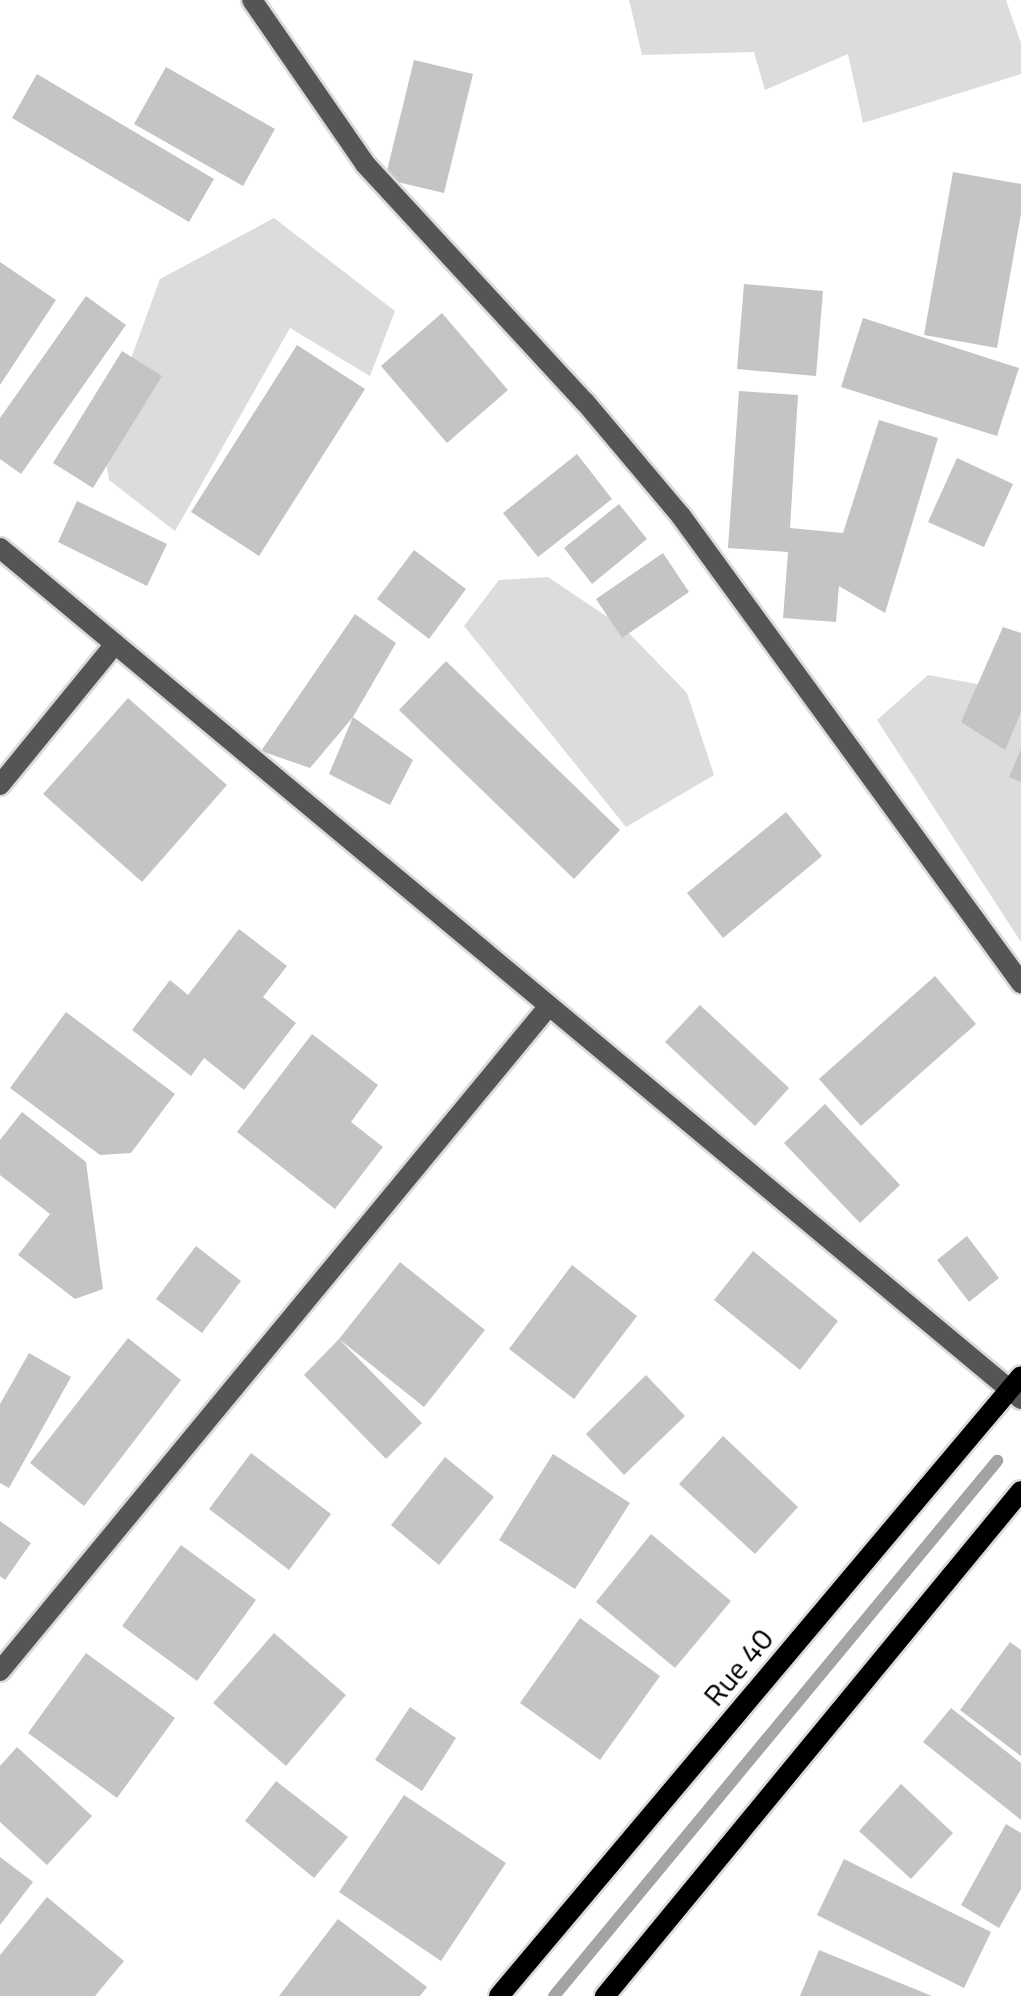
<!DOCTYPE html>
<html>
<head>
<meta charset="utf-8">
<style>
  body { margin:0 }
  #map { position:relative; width:1021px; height:1996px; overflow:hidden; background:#fff; font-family:"Titillium Web",sans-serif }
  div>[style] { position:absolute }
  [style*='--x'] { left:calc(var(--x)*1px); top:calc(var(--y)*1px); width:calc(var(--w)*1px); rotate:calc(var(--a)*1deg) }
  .green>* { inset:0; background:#dcdcdc }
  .stream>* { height:12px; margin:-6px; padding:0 6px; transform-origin:6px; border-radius:6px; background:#a3a3a3 }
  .building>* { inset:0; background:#c4c4c4 }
  .roads { filter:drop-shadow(2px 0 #dbdbdb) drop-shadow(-2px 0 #dbdbdb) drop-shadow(0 2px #dbdbdb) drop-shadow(0 -2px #dbdbdb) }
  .minor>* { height:20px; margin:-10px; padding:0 10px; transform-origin:10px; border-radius:10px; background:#555 }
  .major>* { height:20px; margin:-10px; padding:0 10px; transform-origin:10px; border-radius:10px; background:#000 }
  span { translate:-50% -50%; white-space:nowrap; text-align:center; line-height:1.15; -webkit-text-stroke:7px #fff; paint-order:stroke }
  .street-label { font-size:30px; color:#000 }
</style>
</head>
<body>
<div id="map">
  <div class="green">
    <i style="clip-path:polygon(629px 0,1006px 0,1021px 43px,1021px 74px,863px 123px,848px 54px,765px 90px,754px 52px,642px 55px)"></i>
    <i style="clip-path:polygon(274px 218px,395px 311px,370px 376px,290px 328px,175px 531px,109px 480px,102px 438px,160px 279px)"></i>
    <i style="clip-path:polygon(548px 577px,624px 628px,687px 693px,714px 775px,626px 827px,464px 626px,499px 580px)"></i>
    <i style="clip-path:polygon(928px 675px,1021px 692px,1021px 942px,877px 720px)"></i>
  </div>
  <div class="stream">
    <i style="--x:554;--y:1996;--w:695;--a:-50.37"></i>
  </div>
  <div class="building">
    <i style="clip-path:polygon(414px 60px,473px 74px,444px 193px,385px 179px)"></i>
    <i style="clip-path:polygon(166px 67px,275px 129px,243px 186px,134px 124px)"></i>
    <i style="clip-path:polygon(37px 74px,214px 179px,189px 222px,12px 118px)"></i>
    <i style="clip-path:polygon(953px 172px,1021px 184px,1021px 214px,997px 348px,924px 335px)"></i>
    <i style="clip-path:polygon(0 262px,56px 300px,0 385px)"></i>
    <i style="clip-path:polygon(744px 284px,823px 291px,816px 376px,737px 369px)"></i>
    <i style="clip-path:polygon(86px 296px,126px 325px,21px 474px,0 459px,0 418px)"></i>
    <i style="clip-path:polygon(442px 313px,508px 390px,447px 443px,381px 366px)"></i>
    <i style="clip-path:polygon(863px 318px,1019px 368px,997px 436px,841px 387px)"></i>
    <i style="clip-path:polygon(297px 345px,365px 389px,259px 556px,191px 512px)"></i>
    <i style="clip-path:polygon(122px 351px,162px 376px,93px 488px,53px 463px)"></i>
    <i style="clip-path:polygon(739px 391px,798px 395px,790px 528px,843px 533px,879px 420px,938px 438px,885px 613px,839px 586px,836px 622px,783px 618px,788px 552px,728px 548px)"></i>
    <i style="clip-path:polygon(577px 454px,612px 499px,538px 557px,503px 513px)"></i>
    <i style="clip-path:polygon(957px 458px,1013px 484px,984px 547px,928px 522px)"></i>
    <i style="clip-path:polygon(77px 501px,167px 544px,147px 586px,58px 542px)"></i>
    <i style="clip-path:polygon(619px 504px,647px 539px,592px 584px,564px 548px)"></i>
    <i style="clip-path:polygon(414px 550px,466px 589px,429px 639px,377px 599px)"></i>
    <i style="clip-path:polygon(663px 553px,689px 592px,622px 638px,596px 599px)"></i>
    <i style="clip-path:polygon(355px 614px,396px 643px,353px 717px,310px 768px,261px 751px)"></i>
    <i style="clip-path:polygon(1003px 627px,1021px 633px,1021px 712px,1005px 750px,961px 722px)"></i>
    <i style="clip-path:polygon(446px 661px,620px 830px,574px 879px,399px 710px)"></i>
    <i style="clip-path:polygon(128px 698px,227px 785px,142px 882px,43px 794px)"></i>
    <i style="clip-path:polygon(353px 717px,413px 760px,390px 805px,329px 774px)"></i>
    <i style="clip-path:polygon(1021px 749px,1021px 782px,1009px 777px)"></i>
    <i style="clip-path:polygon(786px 812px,822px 856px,723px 938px,687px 893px)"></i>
    <i style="clip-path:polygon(239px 929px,287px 966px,263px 997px,296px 1023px,244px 1090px,204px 1058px,191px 1076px,132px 1030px,170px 980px,188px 995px)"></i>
    <i style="clip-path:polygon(935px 976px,976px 1024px,861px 1126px,819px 1079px)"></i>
    <i style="clip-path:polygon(700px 1005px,789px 1088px,755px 1126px,665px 1042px)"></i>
    <i style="clip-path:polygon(66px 1012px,175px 1094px,131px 1153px,100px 1155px,10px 1088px)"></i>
    <i style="clip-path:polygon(312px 1034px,378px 1085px,351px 1122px,383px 1147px,335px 1209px,237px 1132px)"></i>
    <i style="clip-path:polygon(825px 1104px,900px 1185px,860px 1223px,784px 1143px)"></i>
    <i style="clip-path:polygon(22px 1112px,86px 1162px,103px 1289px,75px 1299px,18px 1255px,50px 1214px,0 1175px,0 1140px)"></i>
    <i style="clip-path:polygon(967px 1236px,999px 1278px,969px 1302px,937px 1260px)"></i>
    <i style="clip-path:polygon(196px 1246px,241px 1281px,202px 1333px,156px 1299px)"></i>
    <i style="clip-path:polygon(753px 1251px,838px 1321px,800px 1370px,714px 1300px)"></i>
    <i style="clip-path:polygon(400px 1262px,485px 1330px,424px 1407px,339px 1339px)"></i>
    <i style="clip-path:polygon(572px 1265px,637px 1316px,574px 1399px,509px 1349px)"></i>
    <i style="clip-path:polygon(128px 1338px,181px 1380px,84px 1506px,30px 1463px)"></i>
    <i style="clip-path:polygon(339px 1339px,422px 1423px,386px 1459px,304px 1375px)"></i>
    <i style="clip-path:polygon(29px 1353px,71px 1377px,9px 1488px,0 1483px,0 1404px)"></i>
    <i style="clip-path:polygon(646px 1375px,685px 1416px,624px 1475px,586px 1434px)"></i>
    <i style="clip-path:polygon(723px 1436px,798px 1507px,755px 1554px,679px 1484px)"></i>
    <i style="clip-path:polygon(251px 1453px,331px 1514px,289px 1570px,209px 1509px)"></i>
    <i style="clip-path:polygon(553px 1454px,630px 1503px,575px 1589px,499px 1540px)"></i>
    <i style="clip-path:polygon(445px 1457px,494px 1497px,439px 1565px,391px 1525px)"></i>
    <i style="clip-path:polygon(0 1521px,31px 1543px,5px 1580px,0 1576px)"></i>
    <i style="clip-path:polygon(651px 1534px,731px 1601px,675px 1668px,596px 1602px)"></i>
    <i style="clip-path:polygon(181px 1545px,256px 1600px,197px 1681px,122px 1626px)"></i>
    <i style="clip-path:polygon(580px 1618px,660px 1676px,600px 1760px,520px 1703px)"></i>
    <i style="clip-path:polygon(274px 1633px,346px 1695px,286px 1766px,213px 1703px)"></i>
    <i style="clip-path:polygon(1010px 1642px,1021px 1650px,1021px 1756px,960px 1710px)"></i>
    <i style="clip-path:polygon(86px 1653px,175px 1718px,117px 1798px,28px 1733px)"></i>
    <i style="clip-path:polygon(410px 1707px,456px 1738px,422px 1791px,375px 1760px)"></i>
    <i style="clip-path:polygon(951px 1708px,1021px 1763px,1021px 1820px,923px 1742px)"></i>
    <i style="clip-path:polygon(17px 1747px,92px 1816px,47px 1865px,0 1822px,0 1766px)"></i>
    <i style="clip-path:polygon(276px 1781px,348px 1837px,314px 1878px,245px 1821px)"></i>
    <i style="clip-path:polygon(901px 1784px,953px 1833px,911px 1879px,859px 1831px)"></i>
    <i style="clip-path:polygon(404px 1795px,506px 1863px,441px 1961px,339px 1892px)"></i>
    <i style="clip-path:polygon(1006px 1824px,1021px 1833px,1021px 1889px,999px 1928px,961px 1905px)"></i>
    <i style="clip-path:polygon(0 1857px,33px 1882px,0 1925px)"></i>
    <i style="clip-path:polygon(844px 1859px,991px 1932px,964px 1988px,817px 1915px)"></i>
    <i style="clip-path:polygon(47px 1897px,124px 1961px,95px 1996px,0 1996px,0 1955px)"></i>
    <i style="clip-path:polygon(338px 1919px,427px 1987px,420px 1996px,279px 1996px)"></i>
    <i style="clip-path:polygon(819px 1950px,932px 1996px,800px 1996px)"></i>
  </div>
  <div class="roads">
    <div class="minor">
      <i style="--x:252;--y:0;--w:199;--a:55.4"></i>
      <i style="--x:365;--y:164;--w:324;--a:47.3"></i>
      <i style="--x:585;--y:402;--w:149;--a:49.9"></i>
      <i style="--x:681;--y:516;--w:578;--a:53.94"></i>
      <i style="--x:0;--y:548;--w:1329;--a:39.81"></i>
      <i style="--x:0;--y:785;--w:182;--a:-50.8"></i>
      <i style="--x:0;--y:1671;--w:862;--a:-50.46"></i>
    </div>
    <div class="major">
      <i style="--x:499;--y:1996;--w:810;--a:-49.9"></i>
      <i style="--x:605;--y:1996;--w:654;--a:-50.52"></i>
    </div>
  </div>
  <div class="street-label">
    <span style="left:738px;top:1667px;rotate:-50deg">Rue 40</span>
  </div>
</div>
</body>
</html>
